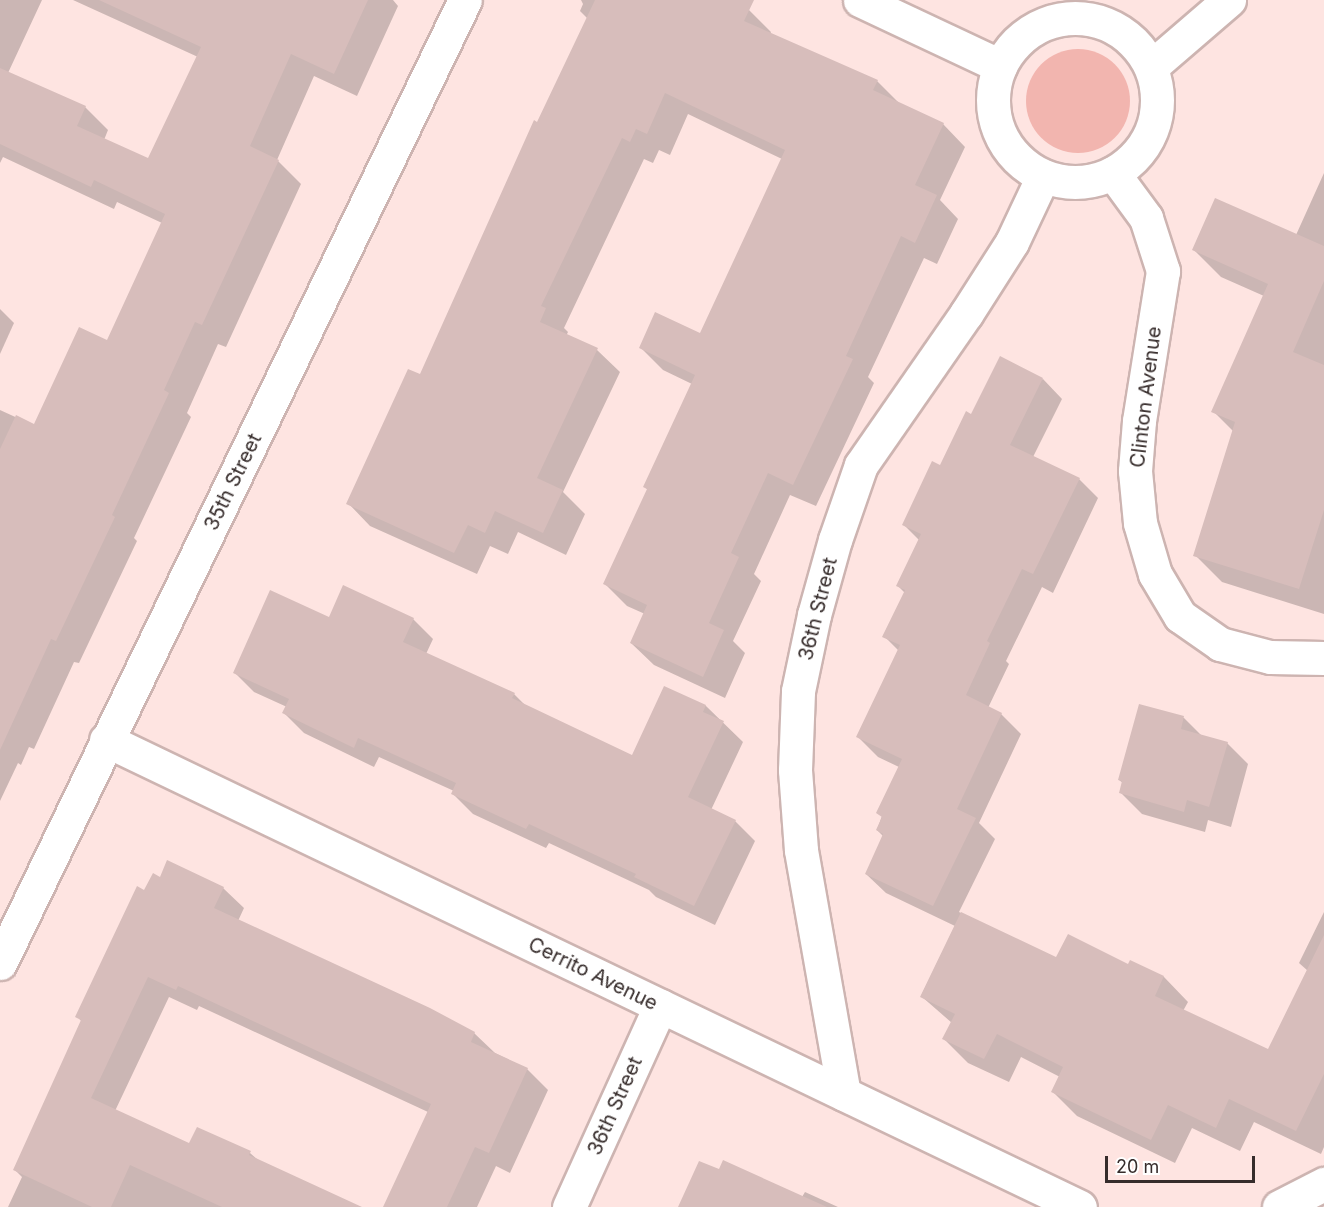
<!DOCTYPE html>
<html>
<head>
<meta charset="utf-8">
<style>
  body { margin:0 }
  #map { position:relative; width:1324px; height:1207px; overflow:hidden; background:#fee4e1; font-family:Inter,sans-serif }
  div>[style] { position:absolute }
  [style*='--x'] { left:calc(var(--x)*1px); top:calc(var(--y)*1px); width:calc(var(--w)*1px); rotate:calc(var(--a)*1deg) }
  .green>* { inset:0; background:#f2b5af }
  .round { border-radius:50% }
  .shadow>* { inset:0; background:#0003 }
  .building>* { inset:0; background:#d7bdbb }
  .roads { filter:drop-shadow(2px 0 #cdb4b1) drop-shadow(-2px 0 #cdb4b1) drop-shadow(0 2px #cdb4b1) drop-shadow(0 -2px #cdb4b1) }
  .minor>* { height:33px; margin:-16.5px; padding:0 16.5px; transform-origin:16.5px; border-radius:16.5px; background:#fff }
  .minor>.ring { margin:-16.5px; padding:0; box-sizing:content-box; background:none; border:33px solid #fff; border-radius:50% }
  span { translate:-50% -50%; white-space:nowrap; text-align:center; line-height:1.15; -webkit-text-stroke:4.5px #fff; paint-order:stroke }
  .street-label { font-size:20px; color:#362c2b }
  .scale { position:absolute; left:1105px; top:1156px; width:150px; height:27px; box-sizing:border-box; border:3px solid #362c2b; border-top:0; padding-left:8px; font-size:18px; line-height:21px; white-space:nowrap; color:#362c2b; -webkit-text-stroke:4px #fff; paint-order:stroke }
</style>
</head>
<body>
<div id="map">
  <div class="green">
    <i class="round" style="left:1026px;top:49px;width:104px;height:104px"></i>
  </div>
  <div class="shadow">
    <i style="clip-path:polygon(0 0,42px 0,8px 73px,85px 107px,108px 130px,104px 140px,149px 160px,198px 57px,73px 0,393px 0,398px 6px,357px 96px,314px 76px,277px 160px,301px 184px,226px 347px,218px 344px,187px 413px,191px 417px,134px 538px,137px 541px,79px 663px,74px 662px,34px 749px,29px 747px,21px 765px,18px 763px,0 801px,0 410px,35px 426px,108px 342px,162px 223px,117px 202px,114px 209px,3px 157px,0 163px)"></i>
    <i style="clip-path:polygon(581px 0,726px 0,749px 10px,771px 32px,770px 35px,877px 81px,900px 104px,943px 124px,965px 147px,940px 200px,958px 219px,937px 264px,924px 258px,868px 377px,874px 383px,816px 506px,790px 495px,754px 574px,761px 581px,733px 641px,745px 653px,725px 698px,654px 665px,631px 643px,645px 614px,627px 606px,605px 584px,648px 490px,645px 487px,692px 384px,663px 370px,641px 348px,701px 335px,782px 159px,688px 114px,670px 155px,659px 150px,653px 163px,644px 159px,564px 328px,568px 332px,566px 336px,597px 350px,620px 372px,563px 492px,585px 514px,566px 555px,518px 532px,508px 554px,490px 546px,477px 574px,370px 526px,348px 503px,420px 376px,588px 19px,580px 11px,583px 4px)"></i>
    <i style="clip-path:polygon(1324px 173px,1324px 614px,1222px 582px,1195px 555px,1234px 432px,1213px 411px,1264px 296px,1221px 277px,1194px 250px,1296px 235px)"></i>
    <i style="clip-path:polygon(0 309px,14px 323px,0 354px)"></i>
    <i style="clip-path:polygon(1043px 379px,1062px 399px,1033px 457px,1079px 479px,1098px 498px,1053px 593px,1042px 587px,1006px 661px,1009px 664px,988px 708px,1001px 714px,1021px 734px,979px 823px,995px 839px,959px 912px,1057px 959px,1129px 966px,1131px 962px,1164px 977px,1188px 1002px,1183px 1011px,1269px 1051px,1308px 971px,1299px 963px,1324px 912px,1324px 1147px,1321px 1154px,1254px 1122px,1240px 1151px,1192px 1128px,1175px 1163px,1077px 1116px,1053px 1092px,1060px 1077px,1021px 1057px,1009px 1082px,968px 1063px,944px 1039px,952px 1023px,921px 996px,955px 926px,886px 893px,866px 874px,884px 837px,877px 830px,899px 767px,878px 757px,858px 737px,899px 651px,884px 636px,905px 593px,898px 586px,920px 541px,904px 525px,972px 416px)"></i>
    <i style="clip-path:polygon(329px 619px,413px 619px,433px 639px,426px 654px,514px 694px,526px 706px,633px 757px,665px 688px,706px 706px,743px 742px,711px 810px,735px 821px,755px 841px,715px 925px,656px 897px,649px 890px,549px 843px,546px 848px,473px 814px,453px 794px,454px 791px,379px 757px,374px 767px,304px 733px,284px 713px,287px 707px,254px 692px,234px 672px)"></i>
    <i style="clip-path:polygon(1140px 706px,1184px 718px,1202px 736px,1227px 743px,1248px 764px,1231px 827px,1208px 820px,1205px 832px,1142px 814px,1121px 793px,1123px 783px,1119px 780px)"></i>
    <i style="clip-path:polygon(161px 879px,223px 888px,244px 908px,238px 921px,474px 1033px,495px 1053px,527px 1069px,548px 1090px,510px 1173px,496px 1166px,477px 1207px,385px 1207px,428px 1112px,199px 1006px,197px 1010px,169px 997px,115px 1111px,190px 1145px,250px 1153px,258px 1160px,359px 1207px,8px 1207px,22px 1177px,15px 1170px,82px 1022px,77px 1016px,145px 892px)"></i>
    <i style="clip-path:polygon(805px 1192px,838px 1207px,679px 1207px,802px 1197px)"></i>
  </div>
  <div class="building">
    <i style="clip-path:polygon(99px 0,368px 0,334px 74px,291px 54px,250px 146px,279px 160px,202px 325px,195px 322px,164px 390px,169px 393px,112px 515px,115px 517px,56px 641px,51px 639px,0 750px,0 449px,16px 415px,34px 424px,79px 327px,107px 340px,165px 214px,94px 180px,91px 187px,0 144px,0 68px,86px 106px,77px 126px,148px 158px,201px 47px)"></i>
    <i style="clip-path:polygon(595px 0,754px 0,744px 21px,878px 80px,873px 90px,944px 123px,915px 185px,937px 195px,915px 243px,901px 236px,846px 356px,853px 359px,793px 485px,768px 473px,731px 553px,739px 557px,709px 623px,724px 630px,703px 677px,630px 643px,647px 605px,603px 584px,647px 489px,643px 487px,695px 375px,639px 348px,655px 312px,700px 333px,785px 150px,665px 93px,647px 134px,636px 129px,630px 142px,622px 138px,541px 306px,546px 308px,540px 322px,598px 348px,537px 478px,563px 490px,543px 533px,495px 511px,485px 533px,468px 525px,454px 553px,346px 504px,408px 369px,420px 374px,534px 120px,537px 122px)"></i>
    <i style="clip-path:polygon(1215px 198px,1324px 246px,1324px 281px,1293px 352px,1324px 365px,1324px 510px,1299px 589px,1193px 556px,1235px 422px,1211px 412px,1268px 284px,1192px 250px)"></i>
    <i style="clip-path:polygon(1000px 356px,1043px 378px,1010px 445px,1080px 478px,1033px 574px,1022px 569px,987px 641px,990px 643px,966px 695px,1002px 713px,957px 809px,976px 818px,933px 906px,865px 874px,883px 834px,876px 830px,882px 817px,876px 813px,902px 759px,856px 737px,900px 645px,882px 637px,905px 590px,896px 586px,921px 534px,902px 525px,932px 461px,940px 465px,966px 411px,971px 414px)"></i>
    <i style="clip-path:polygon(343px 585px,414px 618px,403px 642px,515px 693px,512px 698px,632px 755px,664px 686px,706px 705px,703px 712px,724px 721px,688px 797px,736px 820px,694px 906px,634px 877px,636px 874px,529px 824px,526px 829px,451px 794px,456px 783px,358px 738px,354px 748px,282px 713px,289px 699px,233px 673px,270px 590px,329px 617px)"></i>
    <i style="clip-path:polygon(1139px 704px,1184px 716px,1181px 729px,1228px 742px,1209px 807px,1187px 800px,1184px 812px,1119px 793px,1122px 781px,1118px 780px)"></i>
    <i style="clip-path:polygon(167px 860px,224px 887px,214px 908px,430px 1008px,475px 1032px,471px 1042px,528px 1068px,489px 1153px,475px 1147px,447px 1207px,383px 1207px,431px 1104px,178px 986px,176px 990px,148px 977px,91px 1098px,189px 1143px,197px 1127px,251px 1151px,249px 1155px,362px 1207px,222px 1207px,130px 1165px,111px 1207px,92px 1207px,13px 1170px,81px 1020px,75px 1017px,137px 886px,144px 890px,153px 873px,160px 877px)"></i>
    <i style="clip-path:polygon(961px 912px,1056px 957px,1068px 934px,1128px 964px,1130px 960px,1164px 976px,1155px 996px,1268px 1049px,1324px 935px,1324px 1074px,1296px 1131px,1229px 1099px,1216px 1128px,1168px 1105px,1151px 1140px,1051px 1092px,1063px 1067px,997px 1034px,984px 1059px,942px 1039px,955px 1014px,920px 997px)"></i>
    <i style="clip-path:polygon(723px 1160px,827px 1207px,678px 1207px,699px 1161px,719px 1169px)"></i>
  </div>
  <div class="roads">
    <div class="minor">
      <i style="--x:860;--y:0;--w:155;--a:25.2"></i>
      <i class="ring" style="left:993px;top:18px;width:131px;height:131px"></i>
      <i style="--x:1151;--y:67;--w:103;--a:-40.7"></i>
      <i style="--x:1113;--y:173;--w:56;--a:53.7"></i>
      <i style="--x:1146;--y:218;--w:56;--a:72.2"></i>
      <i style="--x:1163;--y:271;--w:152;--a:99.1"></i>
      <i style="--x:1139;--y:421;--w:50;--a:94.6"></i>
      <i style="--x:1135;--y:471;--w:52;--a:84.5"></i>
      <i style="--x:1140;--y:523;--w:53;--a:73.6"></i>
      <i style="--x:1155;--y:574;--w:49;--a:59.2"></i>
      <i style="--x:1180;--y:616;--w:49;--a:35"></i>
      <i style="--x:1220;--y:644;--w:52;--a:14.6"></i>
      <i style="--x:1270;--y:657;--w:54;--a:1.1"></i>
      <i style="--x:106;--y:740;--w:1080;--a:25.62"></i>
      <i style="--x:0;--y:963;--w:1069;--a:-64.23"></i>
      <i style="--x:844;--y:1094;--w:248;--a:-100"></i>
      <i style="--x:801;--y:850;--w:80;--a:-94.3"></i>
      <i style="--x:795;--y:770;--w:79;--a:-87.8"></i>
      <i style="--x:798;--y:691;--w:78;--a:-78.1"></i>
      <i style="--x:814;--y:615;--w:78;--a:-74.4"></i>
      <i style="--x:835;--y:540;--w:79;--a:-70.9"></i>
      <i style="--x:861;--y:465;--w:184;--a:-55.2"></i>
      <i style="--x:966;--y:314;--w:85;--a:-57.4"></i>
      <i style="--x:1012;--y:242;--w:73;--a:-64.8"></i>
      <i style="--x:569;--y:1207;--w:221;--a:-65.6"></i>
      <i style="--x:1279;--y:1207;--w:51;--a:-27.1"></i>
    </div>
  </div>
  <div class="street-label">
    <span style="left:1146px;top:397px;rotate:-83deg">Clinton Avenue</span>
    <span style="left:233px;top:482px;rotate:-64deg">35th Street</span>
    <span style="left:818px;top:609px;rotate:-76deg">36th Street</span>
    <span style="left:593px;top:974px;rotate:26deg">Cerrito Avenue</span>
    <span style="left:615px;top:1106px;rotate:-66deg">36th Street</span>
  </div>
  <div class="scale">20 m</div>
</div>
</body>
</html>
